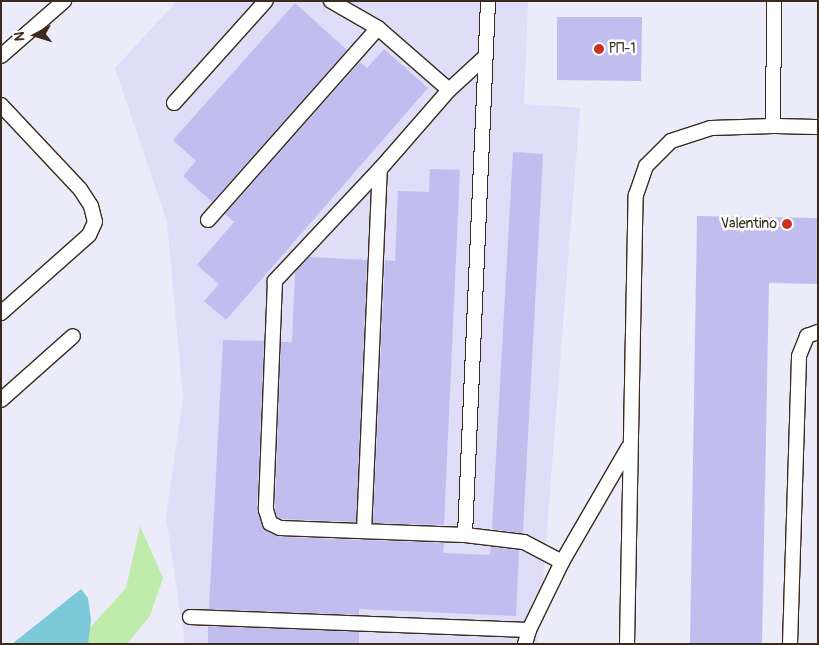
<!DOCTYPE html>
<html>
<head>
<meta charset="utf-8">
<style>
  body { margin:0 }
  #map { position:relative; width:819px; height:645px; overflow:hidden; background:#ecebfa; font-family:Pangolin,sans-serif }
  div>[style] { position:absolute }
  [style*='--x'] { left:calc(var(--x)*1px); top:calc(var(--y)*1px); width:calc(var(--w)*1px); rotate:calc(var(--a)*1deg) }
  .built>* { inset:0; background:#dfddf7 }
  .green>* { inset:0; background:#bfecaa }
  .water>* { inset:0; background:#7ccad9 }
  .building>* { inset:0; background:#c1bdef }
  .roads { filter:drop-shadow(1px 0 #3b2a1e) drop-shadow(-1px 0 #3b2a1e) drop-shadow(0 1px #3b2a1e) drop-shadow(0 -1px #3b2a1e) }
  .service>* { height:14px; margin:-7px; padding:0 7px; transform-origin:7px; border-radius:7px; background:#fff }
  .dots>* { width:14px; height:14px; translate:-50% -50%; box-sizing:border-box; border:2px solid #fff; border-radius:50% }
  span { translate:-50% -50%; white-space:nowrap; text-align:center; line-height:1.15; -webkit-text-stroke:5px #fff; paint-order:stroke }
  .poi-label { font-size:14px; color:#3b2a1e }
  .left { translate:0 -50%; text-align:left }
  .right { translate:-100% -50%; text-align:right }
  .frame { position:absolute; inset:0; border:2px solid #3b2a1e; pointer-events:none }
  .north { position:absolute; left:10px; top:10px; width:50px; height:50px; -webkit-text-stroke:4px #fff; paint-order:stroke; rotate:265deg; font-size:14px; font-weight:700; line-height:20px; text-align:center; color:#3b2a1e }
  .north::after { content:''; display:block; margin:auto; width:18px; height:22px; background:#3b2a1e; clip-path:polygon(50% 0,100% 100%,50% 72%,0 100%) }
</style>
</head>
<body>
<div id="map">
  <div class="built">
    <i style="clip-path:polygon(177px 1px,528px 1px,524px 104px,580px 108px,538px 644px,185px 644px,166px 516px,183px 398px,167px 222px,115px 68px)"></i>
  </div>
  <div class="green">
    <i style="clip-path:polygon(140px 526px,163px 578px,150px 616px,127px 644px,87px 644px,88px 630px,126px 588px)"></i>
  </div>
  <div class="water">
    <i style="clip-path:polygon(81px 589px,88px 598px,91px 620px,88px 644px,12px 644px)"></i>
  </div>
  <div class="building">
    <i style="clip-path:polygon(295px 3px,347px 50px,212px 202px,183px 176px,196px 161px,173px 140px)"></i>
    <i style="clip-path:polygon(557px 17px,642px 17px,641px 81px,557px 80px)"></i>
    <i style="clip-path:polygon(384px 49px,428px 88px,226px 320px,204px 301px,219px 284px,197px 265px,234px 222px,225px 214px,360px 62px,367px 68px)"></i>
    <i style="clip-path:polygon(513px 152px,543px 154px,523px 531px,520px 533px,492px 529px)"></i>
    <i style="clip-path:polygon(430px 169px,460px 170px,444px 525px,373px 523px,385px 260px,395px 261px,398px 191px,429px 192px)"></i>
    <i style="clip-path:polygon(697px 216px,818px 218px,818px 284px,769px 283px,762px 644px,690px 644px)"></i>
    <i style="clip-path:polygon(309px 257px,367px 260px,356px 522px,282px 519px,277px 517px,275px 509px,281px 342px,292px 342px,295px 272px)"></i>
    <i style="clip-path:polygon(223px 340px,264px 341px,257px 510px,264px 529px,280px 537px,444px 543px,443px 553px,490px 555px,491px 547px,519px 550px,516px 616px,359px 609px,359px 615px,209px 609px)"></i>
    <i style="clip-path:polygon(208px 626px,359px 632px,359px 644px,208px 644px)"></i>
  </div>
  <div class="roads">
    <div class="service">
      <i style="--x:331;--y:1;--w:54;--a:29.9"></i>
      <i style="--x:1;--y:56;--w:84;--a:-41.1"></i>
      <i style="--x:486;--y:56;--w:50;--a:137.4"></i>
      <i style="--x:449;--y:90;--w:105;--a:131.1"></i>
      <i style="--x:380;--y:169;--w:154;--a:133.2"></i>
      <i style="--x:275;--y:281;--w:229;--a:92.3"></i>
      <i style="--x:266;--y:510;--w:14;--a:73"></i>
      <i style="--x:270;--y:523;--w:11;--a:27"></i>
      <i style="--x:280;--y:528;--w:185;--a:2.2"></i>
      <i style="--x:465;--y:535;--w:59;--a:6.8"></i>
      <i style="--x:524;--y:542;--w:43;--a:27.8"></i>
      <i style="--x:174;--y:103;--w:137;--a:-48"></i>
      <i style="--x:1;--y:105;--w:115;--a:46.8"></i>
      <i style="--x:80;--y:189;--w:20;--a:57"></i>
      <i style="--x:91;--y:206;--w:16;--a:76"></i>
      <i style="--x:95;--y:222;--w:14;--a:115"></i>
      <i style="--x:89;--y:235;--w:118;--a:138.4"></i>
      <i style="--x:773;--y:126;--w:45;--a:1.3"></i>
      <i style="--x:208;--y:220;--w:256;--a:-48.5"></i>
      <i style="--x:378;--y:28;--w:94;--a:41.1"></i>
      <i style="--x:1;--y:400;--w:96;--a:-41.6"></i>
      <i style="--x:364;--y:531;--w:362;--a:-87.5"></i>
      <i style="--x:465;--y:535;--w:534;--a:-87.53"></i>
      <i style="--x:190;--y:617;--w:339;--a:2.2"></i>
      <i style="--x:529;--y:630;--w:15;--a:106"></i>
      <i style="--x:529;--y:630;--w:76;--a:-64.1"></i>
      <i style="--x:562;--y:562;--w:132;--a:-59.9"></i>
      <i style="--x:627;--y:644;--w:449;--a:-88.9"></i>
      <i style="--x:636;--y:195;--w:31;--a:-71"></i>
      <i style="--x:646;--y:166;--w:35;--a:-45"></i>
      <i style="--x:671;--y:141;--w:42;--a:-18"></i>
      <i style="--x:711;--y:128;--w:62;--a:-1.8"></i>
      <i style="--x:773;--y:126;--w:125;--a:-89.5"></i>
      <i style="--x:790;--y:644;--w:288;--a:-88.2"></i>
      <i style="--x:799;--y:356;--w:22;--a:-68"></i>
      <i style="--x:807;--y:336;--w:12;--a:-20"></i>
    </div>
  </div>
  <div class="dots">
    <i style="left:599px;top:49px;background:#c8321e"></i>
    <i style="left:787px;top:224px;background:#c8321e"></i>
  </div>
  <div class="poi-label">
    <span class="left" style="left:609px;top:49px">РП-1</span>
    <span class="right" style="left:777px;top:224px">Valentino</span>
  </div>
  <div class="frame"></div>
  <div class="north">N</div>
</div>
</body>
</html>
